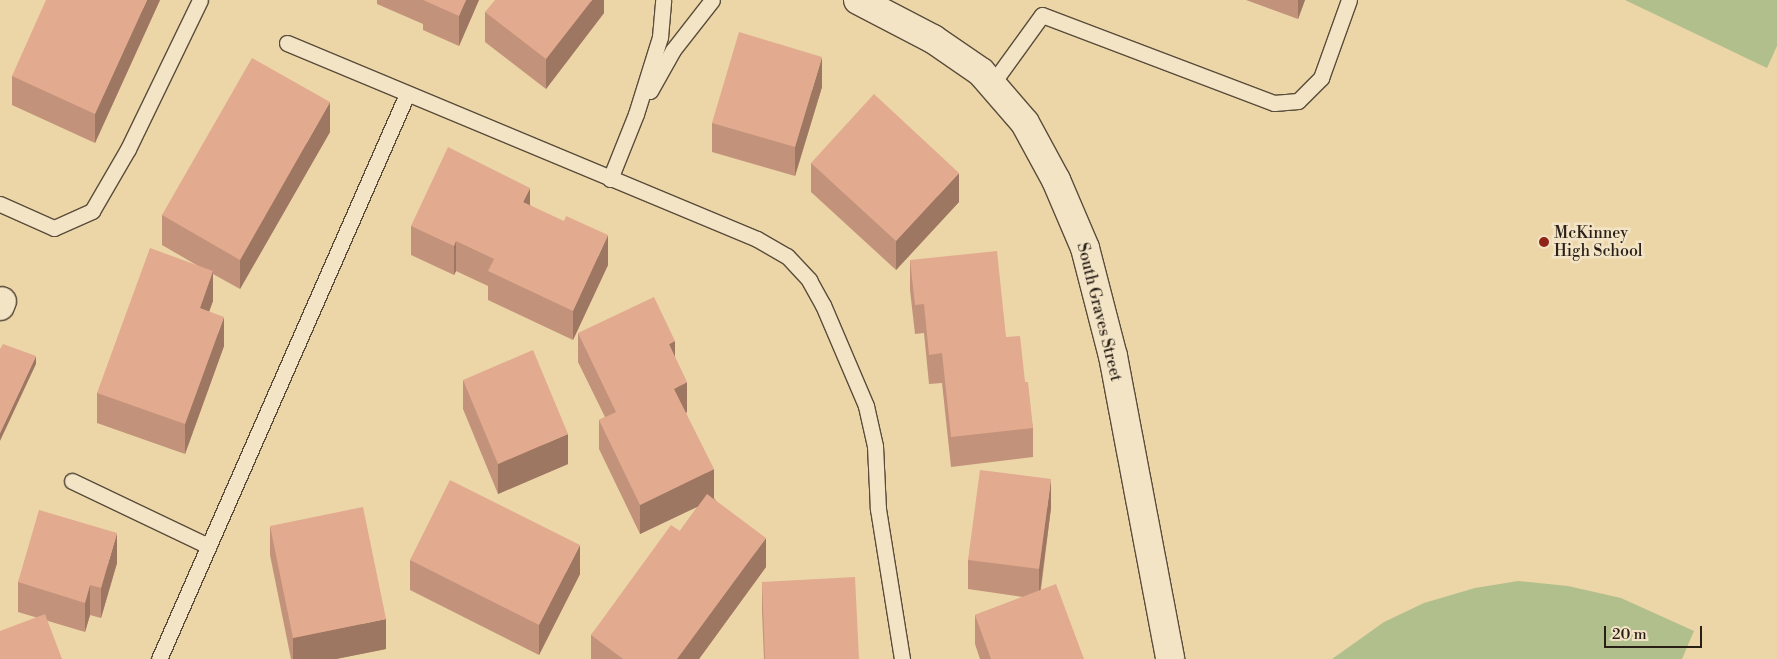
<!DOCTYPE html>
<html>
<head>
<meta charset="utf-8">
<style>
  body { margin:0 }
  #map { position:relative; width:1777px; height:659px; overflow:hidden; background:#ecd6a8; font-family:"Libre Bodoni",serif }
  div>[style] { position:absolute }
  [style*='--x'] { left:calc(var(--x)*1px); top:calc(var(--y)*1px); width:calc(var(--w)*1px); rotate:calc(var(--a)*1deg) }
  .green>* { inset:0; background:#b1bf8c }
  .roads { filter:drop-shadow(1px 0 #5a4d3b) drop-shadow(-1px 0 #5a4d3b) drop-shadow(0 1px #5a4d3b) drop-shadow(0 -1px #5a4d3b) }
  .lane>* { height:15px; margin:-7.5px; padding:0 7.5px; transform-origin:7.5px; border-radius:7.5px; background:#f3e4c6 }
  .street>* { height:28px; margin:-14px; padding:0 14px; transform-origin:14px; border-radius:14px; background:#f3e4c6 }
  .secondary>* { height:28px; margin:-14px; padding:0 14px; transform-origin:14px; border-radius:14px; background:#f3e4c6 }
  .wall>* { inset:0; background:#c2927a }
  .shaded-wall>* { inset:0; background:#9e7763 }
  .building>* { inset:0; background:#e2aa8e }
  .dots>* { width:14px; height:14px; translate:-50% -50%; box-sizing:border-box; border:2px solid #f3e4c6; border-radius:50% }
  span { translate:-50% -50%; white-space:nowrap; text-align:center; line-height:1.15; -webkit-text-stroke:5px #f3e4c6; paint-order:stroke }
  .poi-label { font-size:16px; color:#291f17 }
  .left { translate:0 -50%; text-align:left }
  .street-label { font-size:16px; color:#291f17 }
  .scale { position:absolute; left:1604px; top:626px; width:98px; height:22px; box-sizing:border-box; border:2px solid #291f17; border-top:0; padding-left:6px; font-size:15px; line-height:18px; white-space:nowrap; color:#291f17; -webkit-text-stroke:4px #f3e4c6; paint-order:stroke }
</style>
</head>
<body>
<div id="map">
  <div class="green">
    <i style="clip-path:polygon(1625px 0,1777px 0,1777px 46px,1767px 68px)"></i>
    <i style="clip-path:polygon(1518px 581px,1568px 586px,1621px 598px,1694px 631px,1682px 659px,1332px 659px,1384px 622px,1424px 603px,1475px 588px)"></i>
  </div>
  <div class="roads">
    <div class="lane">
      <i style="--x:287;--y:43;--w:509;--a:22.64"></i>
      <i style="--x:757;--y:239;--w:34;--a:30"></i>
      <i style="--x:787;--y:256;--w:33;--a:47"></i>
      <i style="--x:809;--y:280;--w:29;--a:61"></i>
      <i style="--x:823;--y:305;--w:110;--a:66.9"></i>
      <i style="--x:866;--y:406;--w:41;--a:77.3"></i>
      <i style="--x:875;--y:446;--w:63;--a:87.3"></i>
      <i style="--x:878;--y:509;--w:152;--a:80.9"></i>
      <i style="--x:992;--y:84;--w:85;--a:-54.1"></i>
      <i style="--x:1042;--y:15;--w:248;--a:20.8"></i>
      <i style="--x:1274;--y:103;--w:24;--a:-5"></i>
      <i style="--x:1298;--y:101;--w:33;--a:-45"></i>
      <i style="--x:1321;--y:78;--w:83;--a:-70.3"></i>
      <i style="--x:650;--y:91;--w:47;--a:-60.7"></i>
      <i style="--x:673;--y:50;--w:63;--a:-52"></i>
      <i style="--x:610;--y:179;--w:70;--a:-68.2"></i>
      <i style="--x:636;--y:114;--w:81;--a:-72.7"></i>
      <i style="--x:660;--y:37;--w:37;--a:-85"></i>
      <i style="--x:0;--y:204;--w:59;--a:24"></i>
      <i style="--x:54;--y:228;--w:42;--a:-24.1"></i>
      <i style="--x:92;--y:211;--w:72;--a:-59.9"></i>
      <i style="--x:128;--y:149;--w:165;--a:-64.2"></i>
      <i style="--x:72;--y:481;--w:151;--a:25.5"></i>
      <i style="--x:159;--y:659;--w:617;--a:-66.3"></i>
    </div>
    <div class="street">
      <i style="--x:0;--y:306;--w:5;--a:-68"></i>
    </div>
    <div class="secondary">
      <i style="--x:858;--y:0;--w:85;--a:27.5"></i>
      <i style="--x:933;--y:39;--w:58;--a:34.5"></i>
      <i style="--x:981;--y:72;--w:67;--a:49.2"></i>
      <i style="--x:1025;--y:123;--w:65;--a:61.5"></i>
      <i style="--x:1056;--y:180;--w:74;--a:66.9"></i>
      <i style="--x:1085;--y:248;--w:112;--a:75.5"></i>
      <i style="--x:1113;--y:356;--w:308;--a:79.3"></i>
    </div>
  </div>
  <div class="wall">
    <i style="clip-path:polygon(160px 0,95px 143px,12px 105px,12px 76px)"></i>
    <i style="clip-path:polygon(377px 0,479px 0,459px 46px,423px 30px,423px 24px,377px 4px)"></i>
    <i style="clip-path:polygon(604px 0,604px 13px,546px 89px,485px 42px,485px 12px)"></i>
    <i style="clip-path:polygon(1246px 0,1305px 0,1298px 19px)"></i>
    <i style="clip-path:polygon(822px 87px,795px 176px,712px 152px,712px 123px)"></i>
    <i style="clip-path:polygon(330px 132px,240px 289px,213px 274px,213px 301px,209px 311px,224px 346px,185px 454px,97px 423px,97px 393px,200px 267px,162px 245px,162px 215px)"></i>
    <i style="clip-path:polygon(811px 163px,959px 202px,896px 270px,811px 192px)"></i>
    <i style="clip-path:polygon(530px 205px,608px 265px,573px 340px,488px 300px,488px 286px,456px 271px,454px 275px,411px 255px,411px 226px)"></i>
    <i style="clip-path:polygon(910px 260px,1006px 337px,1025px 382px,1033px 428px,1033px 457px,951px 467px,942px 383px,929px 384px,924px 333px,915px 334px,910px 290px)"></i>
    <i style="clip-path:polygon(578px 333px,675px 357px,687px 412px,686px 413px,714px 498px,766px 567px,699px 659px,591px 659px,591px 635px,680px 531px,698px 506px,640px 534px,599px 449px,599px 420px,605px 417px,578px 362px)"></i>
    <i style="clip-path:polygon(463px 380px,568px 464px,498px 494px,463px 409px)"></i>
    <i style="clip-path:polygon(1051px 508px,1041px 590px,1084px 659px,980px 659px,975px 644px,975px 615px,1023px 597px,968px 589px,968px 560px)"></i>
    <i style="clip-path:polygon(270px 526px,386px 649px,336px 659px,291px 659px,270px 555px)"></i>
    <i style="clip-path:polygon(410px 560px,580px 574px,539px 655px,410px 590px)"></i>
    <i style="clip-path:polygon(117px 563px,101px 618px,90px 615px,85px 632px,18px 612px,18px 582px)"></i>
    <i style="clip-path:polygon(762px 582px,859px 659px,764px 659px,762px 611px)"></i>
  </div>
  <div class="shaded-wall">
    <i style="clip-path:polygon(147px 0,160px 0,95px 143px,95px 114px)"></i>
    <i style="clip-path:polygon(466px 0,479px 0,459px 46px,459px 16px)"></i>
    <i style="clip-path:polygon(592px 0,604px 0,604px 13px,546px 89px,546px 59px)"></i>
    <i style="clip-path:polygon(1298px 0,1305px 0,1298px 19px)"></i>
    <i style="clip-path:polygon(822px 57px,822px 87px,795px 176px,795px 147px)"></i>
    <i style="clip-path:polygon(330px 102px,330px 132px,240px 289px,240px 260px)"></i>
    <i style="clip-path:polygon(959px 173px,959px 202px,896px 270px,896px 241px)"></i>
    <i style="clip-path:polygon(530px 188px,530px 217px,523px 202px)"></i>
    <i style="clip-path:polygon(608px 235px,608px 265px,573px 340px,573px 311px)"></i>
    <i style="clip-path:polygon(456px 241px,456px 271px,454px 275px,454px 246px)"></i>
    <i style="clip-path:polygon(213px 271px,213px 301px,200px 337px,200px 308px)"></i>
    <i style="clip-path:polygon(224px 317px,224px 346px,185px 454px,185px 424px)"></i>
    <i style="clip-path:polygon(675px 341px,675px 371px,669px 344px)"></i>
    <i style="clip-path:polygon(36px 356px,36px 364px,0 441px,0 433px)"></i>
    <i style="clip-path:polygon(687px 382px,687px 412px,674px 418px,674px 389px)"></i>
    <i style="clip-path:polygon(568px 434px,568px 464px,498px 494px,498px 464px)"></i>
    <i style="clip-path:polygon(714px 469px,714px 499px,640px 534px,640px 505px)"></i>
    <i style="clip-path:polygon(1051px 479px,1051px 508px,1039px 599px,1039px 569px)"></i>
    <i style="clip-path:polygon(117px 533px,117px 563px,101px 618px,101px 588px)"></i>
    <i style="clip-path:polygon(766px 538px,766px 567px,699px 659px,677px 659px)"></i>
    <i style="clip-path:polygon(580px 545px,580px 574px,539px 655px,539px 625px)"></i>
    <i style="clip-path:polygon(90px 585px,90px 615px,85px 632px,85px 603px)"></i>
    <i style="clip-path:polygon(386px 619px,386px 649px,336px 659px,293px 659px,293px 638px)"></i>
  </div>
  <div class="building">
    <i style="clip-path:polygon(46px 0,147px 0,95px 114px,12px 76px)"></i>
    <i style="clip-path:polygon(423px 0,466px 0,459px 16px)"></i>
    <i style="clip-path:polygon(495px 0,592px 0,546px 59px,485px 12px)"></i>
    <i style="clip-path:polygon(739px 32px,822px 57px,795px 147px,712px 123px)"></i>
    <i style="clip-path:polygon(252px 58px,330px 102px,240px 260px,162px 215px)"></i>
    <i style="clip-path:polygon(874px 94px,959px 173px,896px 241px,811px 163px)"></i>
    <i style="clip-path:polygon(448px 147px,530px 188px,523px 202px,564px 221px,566px 216px,608px 235px,573px 311px,488px 271px,494px 259px,456px 241px,454px 246px,411px 226px)"></i>
    <i style="clip-path:polygon(150px 248px,213px 271px,200px 308px,224px 317px,185px 424px,97px 393px)"></i>
    <i style="clip-path:polygon(997px 251px,1006px 337px,1020px 336px,1025px 382px,1028px 382px,1033px 428px,951px 437px,942px 353px,929px 355px,924px 304px,915px 305px,910px 260px)"></i>
    <i style="clip-path:polygon(654px 297px,675px 341px,669px 344px,687px 382px,674px 389px,714px 469px,640px 505px,599px 420px,616px 412px,578px 333px)"></i>
    <i style="clip-path:polygon(3px 344px,36px 356px,0 433px,0 349px)"></i>
    <i style="clip-path:polygon(533px 350px,568px 434px,498px 464px,463px 380px)"></i>
    <i style="clip-path:polygon(980px 470px,1051px 479px,1039px 569px,968px 560px)"></i>
    <i style="clip-path:polygon(450px 480px,580px 545px,539px 625px,410px 560px)"></i>
    <i style="clip-path:polygon(707px 494px,766px 538px,677px 659px,623px 659px,591px 635px,671px 525px,680px 531px)"></i>
    <i style="clip-path:polygon(363px 507px,386px 619px,293px 638px,270px 526px)"></i>
    <i style="clip-path:polygon(39px 510px,117px 533px,101px 588px,90px 585px,85px 603px,18px 582px)"></i>
    <i style="clip-path:polygon(855px 577px,859px 659px,765px 659px,762px 582px)"></i>
    <i style="clip-path:polygon(1056px 584px,1084px 659px,991px 659px,975px 615px)"></i>
    <i style="clip-path:polygon(45px 614px,62px 659px,0 659px,0 631px)"></i>
  </div>
  <div class="dots">
    <i style="left:1544px;top:242px;background:#8f2418"></i>
  </div>
  <div class="poi-label">
    <span class="left" style="left:1554px;top:242px">McKinney<br>High School</span>
  </div>
  <div class="street-label">
    <span style="left:1099px;top:312px;rotate:76deg">South Graves Street</span>
  </div>
  <div class="scale">20 m</div>
</div>
</body>
</html>
